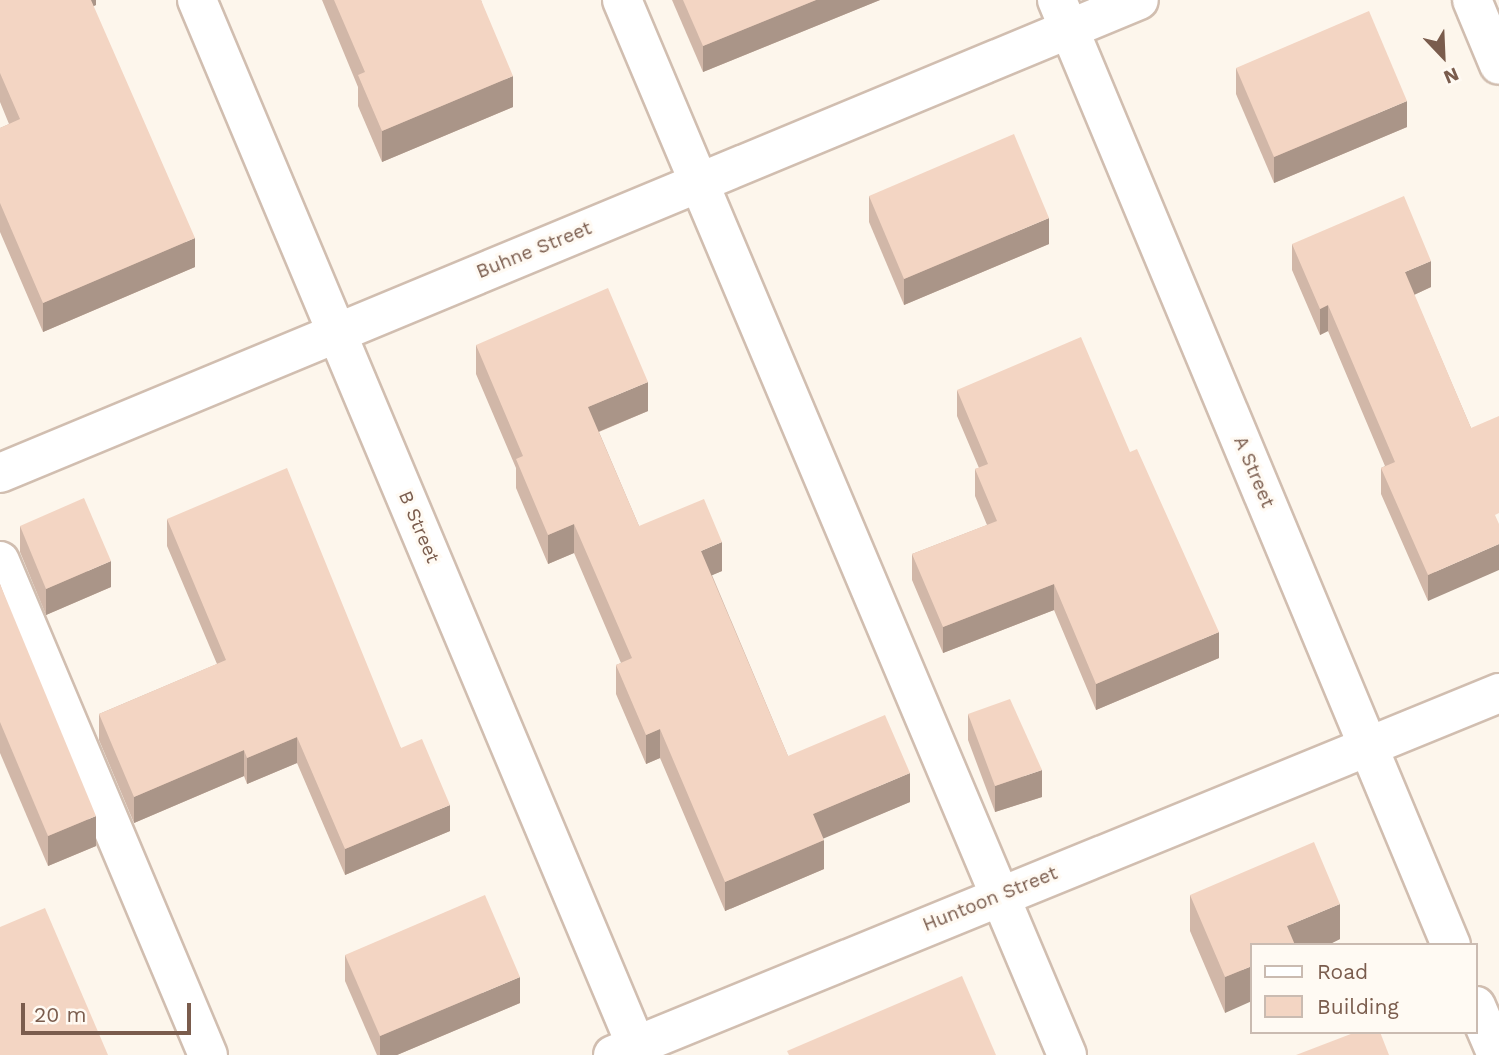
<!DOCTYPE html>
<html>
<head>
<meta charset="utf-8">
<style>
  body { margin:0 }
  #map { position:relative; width:1499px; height:1055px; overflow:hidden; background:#fdf6ec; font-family:"Work Sans",sans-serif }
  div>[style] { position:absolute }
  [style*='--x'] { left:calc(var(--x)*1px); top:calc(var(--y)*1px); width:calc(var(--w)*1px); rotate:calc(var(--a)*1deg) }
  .roads { filter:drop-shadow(2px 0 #d1beb0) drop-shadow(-2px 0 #d1beb0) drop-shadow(0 2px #d1beb0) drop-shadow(0 -2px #d1beb0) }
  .minor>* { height:38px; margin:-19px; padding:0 19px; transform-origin:19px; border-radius:19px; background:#fff }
  .wall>* { inset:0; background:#d1b7a8 }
  .shaded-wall>* { inset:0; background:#aa9588 }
  .building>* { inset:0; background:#f3d5c3 }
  span { translate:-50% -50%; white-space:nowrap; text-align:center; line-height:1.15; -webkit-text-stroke:6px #fffaf3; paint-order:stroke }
  .street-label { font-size:19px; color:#7a5c4d }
  .legend { position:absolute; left:1250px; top:943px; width:228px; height:91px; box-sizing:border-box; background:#fffaf3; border:2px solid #cabbb1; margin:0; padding:9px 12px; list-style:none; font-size:21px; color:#7a5c4d }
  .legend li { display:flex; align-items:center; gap:14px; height:35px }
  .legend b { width:35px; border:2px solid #cabbb1 }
  .north { position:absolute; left:1408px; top:21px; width:70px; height:70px; -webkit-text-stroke:5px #fffaf3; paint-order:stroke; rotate:157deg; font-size:19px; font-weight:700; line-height:28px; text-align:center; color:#7a5c4d }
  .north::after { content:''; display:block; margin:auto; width:24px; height:32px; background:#7a5c4d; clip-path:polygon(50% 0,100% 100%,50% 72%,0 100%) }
  .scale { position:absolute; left:21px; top:1003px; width:170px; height:32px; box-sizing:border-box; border:4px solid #7a5c4d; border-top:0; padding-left:9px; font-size:21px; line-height:24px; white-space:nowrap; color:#7a5c4d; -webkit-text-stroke:5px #fffaf3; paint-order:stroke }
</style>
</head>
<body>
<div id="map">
  <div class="roads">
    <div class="minor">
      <i style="--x:197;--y:0;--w:1144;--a:67.22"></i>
      <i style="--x:622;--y:0;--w:1145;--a:67.13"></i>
      <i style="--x:1057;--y:0;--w:1024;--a:67.37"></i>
      <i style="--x:1472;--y:0;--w:70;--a:67.4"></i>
      <i style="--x:0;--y:473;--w:1233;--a:-22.55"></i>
      <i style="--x:0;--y:561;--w:536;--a:67.17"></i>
      <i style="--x:1476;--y:1006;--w:53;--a:66.8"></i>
      <i style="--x:613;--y:1055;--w:957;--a:-22.22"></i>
    </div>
  </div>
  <div class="wall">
    <i style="clip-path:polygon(0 0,96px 0,96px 5px,93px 6px,195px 267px,43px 332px,0 232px,0 128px,9px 124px,0 102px)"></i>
    <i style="clip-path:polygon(322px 0,481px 0,513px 107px,382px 162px,358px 106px,358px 87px)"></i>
    <i style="clip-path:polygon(672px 0,880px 0,703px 72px)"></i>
    <i style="clip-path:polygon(1236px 68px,1407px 127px,1274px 183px,1236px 94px)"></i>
    <i style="clip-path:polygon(869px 196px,1049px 244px,904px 305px,869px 222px)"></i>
    <i style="clip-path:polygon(1292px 244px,1431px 287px,1414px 295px,1471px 428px,1428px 601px,1381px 494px,1381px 468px,1385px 466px,1328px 331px,1320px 335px,1292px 270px)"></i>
    <i style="clip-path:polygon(476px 345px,648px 411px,599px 432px,639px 526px,722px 571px,712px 575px,788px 756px,910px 802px,823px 838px,824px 869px,725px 911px,660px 758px,646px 764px,616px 694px,616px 665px,621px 663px,574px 553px,548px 564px,516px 488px,516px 468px,476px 374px)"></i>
    <i style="clip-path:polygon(957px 390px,1219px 658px,1096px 710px,1054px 610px,943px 653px,912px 580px,912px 554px,987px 525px,975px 496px,975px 469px,979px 468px,957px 416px)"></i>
    <i style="clip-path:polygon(167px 519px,401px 748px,450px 831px,345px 875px,297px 763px,247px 784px,244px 776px,134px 823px,99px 740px,99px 714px,217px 664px,167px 546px)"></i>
    <i style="clip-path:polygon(20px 526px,111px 587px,46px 615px,20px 552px)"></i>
    <i style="clip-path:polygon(0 584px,96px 846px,48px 866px,0 753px)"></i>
    <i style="clip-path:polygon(968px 714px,1042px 797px,995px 812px,968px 740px)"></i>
    <i style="clip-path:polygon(1190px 895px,1340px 939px,1328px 945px,1252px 945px,1225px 1013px,1190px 931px)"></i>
    <i style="clip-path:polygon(345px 955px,520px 1003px,397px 1055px,377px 1055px,345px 981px)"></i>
  </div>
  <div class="shaded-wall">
    <i style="clip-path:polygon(83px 0,96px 0,96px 5px,83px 11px)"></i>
    <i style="clip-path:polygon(816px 0,880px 0,703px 72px,703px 46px)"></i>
    <i style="clip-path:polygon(513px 76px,513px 107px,382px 162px,382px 131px)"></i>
    <i style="clip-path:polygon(1407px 101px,1407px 127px,1274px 183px,1274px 157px)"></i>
    <i style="clip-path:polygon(1049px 218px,1049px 244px,904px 305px,904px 279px)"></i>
    <i style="clip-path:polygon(195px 238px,195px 267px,43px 332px,43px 303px)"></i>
    <i style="clip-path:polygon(1431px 261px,1431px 287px,1405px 299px,1405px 272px)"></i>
    <i style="clip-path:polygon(1328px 305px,1328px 331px,1320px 335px,1320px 309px)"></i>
    <i style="clip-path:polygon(648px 382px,648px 411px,588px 436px,588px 407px)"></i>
    <i style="clip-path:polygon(574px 524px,574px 553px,548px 564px,548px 535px)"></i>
    <i style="clip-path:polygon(722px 542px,722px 571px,701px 580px,701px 551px)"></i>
    <i style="clip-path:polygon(1499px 544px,1499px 570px,1428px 601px,1428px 575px)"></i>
    <i style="clip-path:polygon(111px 561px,111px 587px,46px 615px,46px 589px)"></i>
    <i style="clip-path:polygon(1054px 584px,1054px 610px,943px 653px,943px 627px)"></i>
    <i style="clip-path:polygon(1219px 632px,1219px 658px,1096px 710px,1096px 684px)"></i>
    <i style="clip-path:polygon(660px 729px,660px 758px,646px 764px,646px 735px)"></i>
    <i style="clip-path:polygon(297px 737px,297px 763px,247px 784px,247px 758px)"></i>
    <i style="clip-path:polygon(244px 750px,244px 776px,134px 823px,134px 797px)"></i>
    <i style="clip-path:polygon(1042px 770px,1042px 797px,995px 812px,995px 786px)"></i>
    <i style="clip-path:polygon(910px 773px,910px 802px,813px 843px,813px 814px)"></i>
    <i style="clip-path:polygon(450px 805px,450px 831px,345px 875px,345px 849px)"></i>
    <i style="clip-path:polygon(96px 816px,96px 846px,48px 866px,48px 836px)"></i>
    <i style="clip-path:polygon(824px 840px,824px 869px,725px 911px,725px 882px)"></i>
    <i style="clip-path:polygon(1340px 904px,1340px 939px,1328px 945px,1287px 945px,1287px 926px)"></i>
    <i style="clip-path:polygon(1252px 966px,1252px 1001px,1225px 1013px,1225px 977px)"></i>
    <i style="clip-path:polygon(520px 977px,520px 1003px,397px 1055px,380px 1055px,380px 1036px)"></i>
  </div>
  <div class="building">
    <i style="clip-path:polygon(0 0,91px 0,195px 238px,43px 303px,0 203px,0 128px,20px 119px,0 73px)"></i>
    <i style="clip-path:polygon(334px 0,481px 0,513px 76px,382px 131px,358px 75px,365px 72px)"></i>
    <i style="clip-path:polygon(683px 0,816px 0,703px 46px)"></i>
    <i style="clip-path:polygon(1369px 11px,1407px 101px,1274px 157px,1236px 68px)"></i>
    <i style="clip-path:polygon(1014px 134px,1049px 218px,904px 279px,869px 196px)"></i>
    <i style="clip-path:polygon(1404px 196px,1431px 261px,1405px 272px,1471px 428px,1499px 416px,1499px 513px,1495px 515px,1499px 524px,1499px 544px,1428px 575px,1381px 468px,1395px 462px,1328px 305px,1320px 309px,1292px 244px)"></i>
    <i style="clip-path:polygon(608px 288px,648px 382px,588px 407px,639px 526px,704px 499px,722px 542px,701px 551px,788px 756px,885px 715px,910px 773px,813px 814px,824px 840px,725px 882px,660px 729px,646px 735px,616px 665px,632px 658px,574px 524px,548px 535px,516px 459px,523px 456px,476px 345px)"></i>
    <i style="clip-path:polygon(1081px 337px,1130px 452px,1137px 449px,1219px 632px,1096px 684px,1054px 584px,943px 627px,912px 554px,997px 521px,975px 469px,988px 464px,957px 390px)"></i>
    <i style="clip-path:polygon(287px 468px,401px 748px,422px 739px,450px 805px,345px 849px,297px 737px,247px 758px,244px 750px,134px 797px,99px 714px,226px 660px,167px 519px)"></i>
    <i style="clip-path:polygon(84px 498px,111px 561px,46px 589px,20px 526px)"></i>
    <i style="clip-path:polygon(0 584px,96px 816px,48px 836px,0 722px)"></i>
    <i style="clip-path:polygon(1010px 699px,1042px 770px,995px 786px,968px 714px)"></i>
    <i style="clip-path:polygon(1314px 842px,1340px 904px,1287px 926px,1295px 945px,1252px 945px,1252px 966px,1225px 977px,1190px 895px)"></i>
    <i style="clip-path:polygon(485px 895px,520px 977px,380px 1036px,345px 955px)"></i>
    <i style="clip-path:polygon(45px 908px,108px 1055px,0 1055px,0 927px)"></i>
    <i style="clip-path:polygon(962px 976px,996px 1055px,789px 1055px,787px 1051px)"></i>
    <i style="clip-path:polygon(1356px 1032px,1380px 1032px,1389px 1055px,1296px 1055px)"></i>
  </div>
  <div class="street-label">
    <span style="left:534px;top:250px;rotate:-22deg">Buhne Street</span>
    <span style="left:1254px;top:472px;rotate:67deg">A Street</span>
    <span style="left:419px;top:527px;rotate:67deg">B Street</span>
    <span style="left:990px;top:899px;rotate:-22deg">Huntoon Street</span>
  </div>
  <ul class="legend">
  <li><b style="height:9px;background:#fff"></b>Road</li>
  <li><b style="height:19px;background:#f3d5c3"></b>Building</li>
  </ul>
  <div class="north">N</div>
  <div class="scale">20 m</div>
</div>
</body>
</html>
